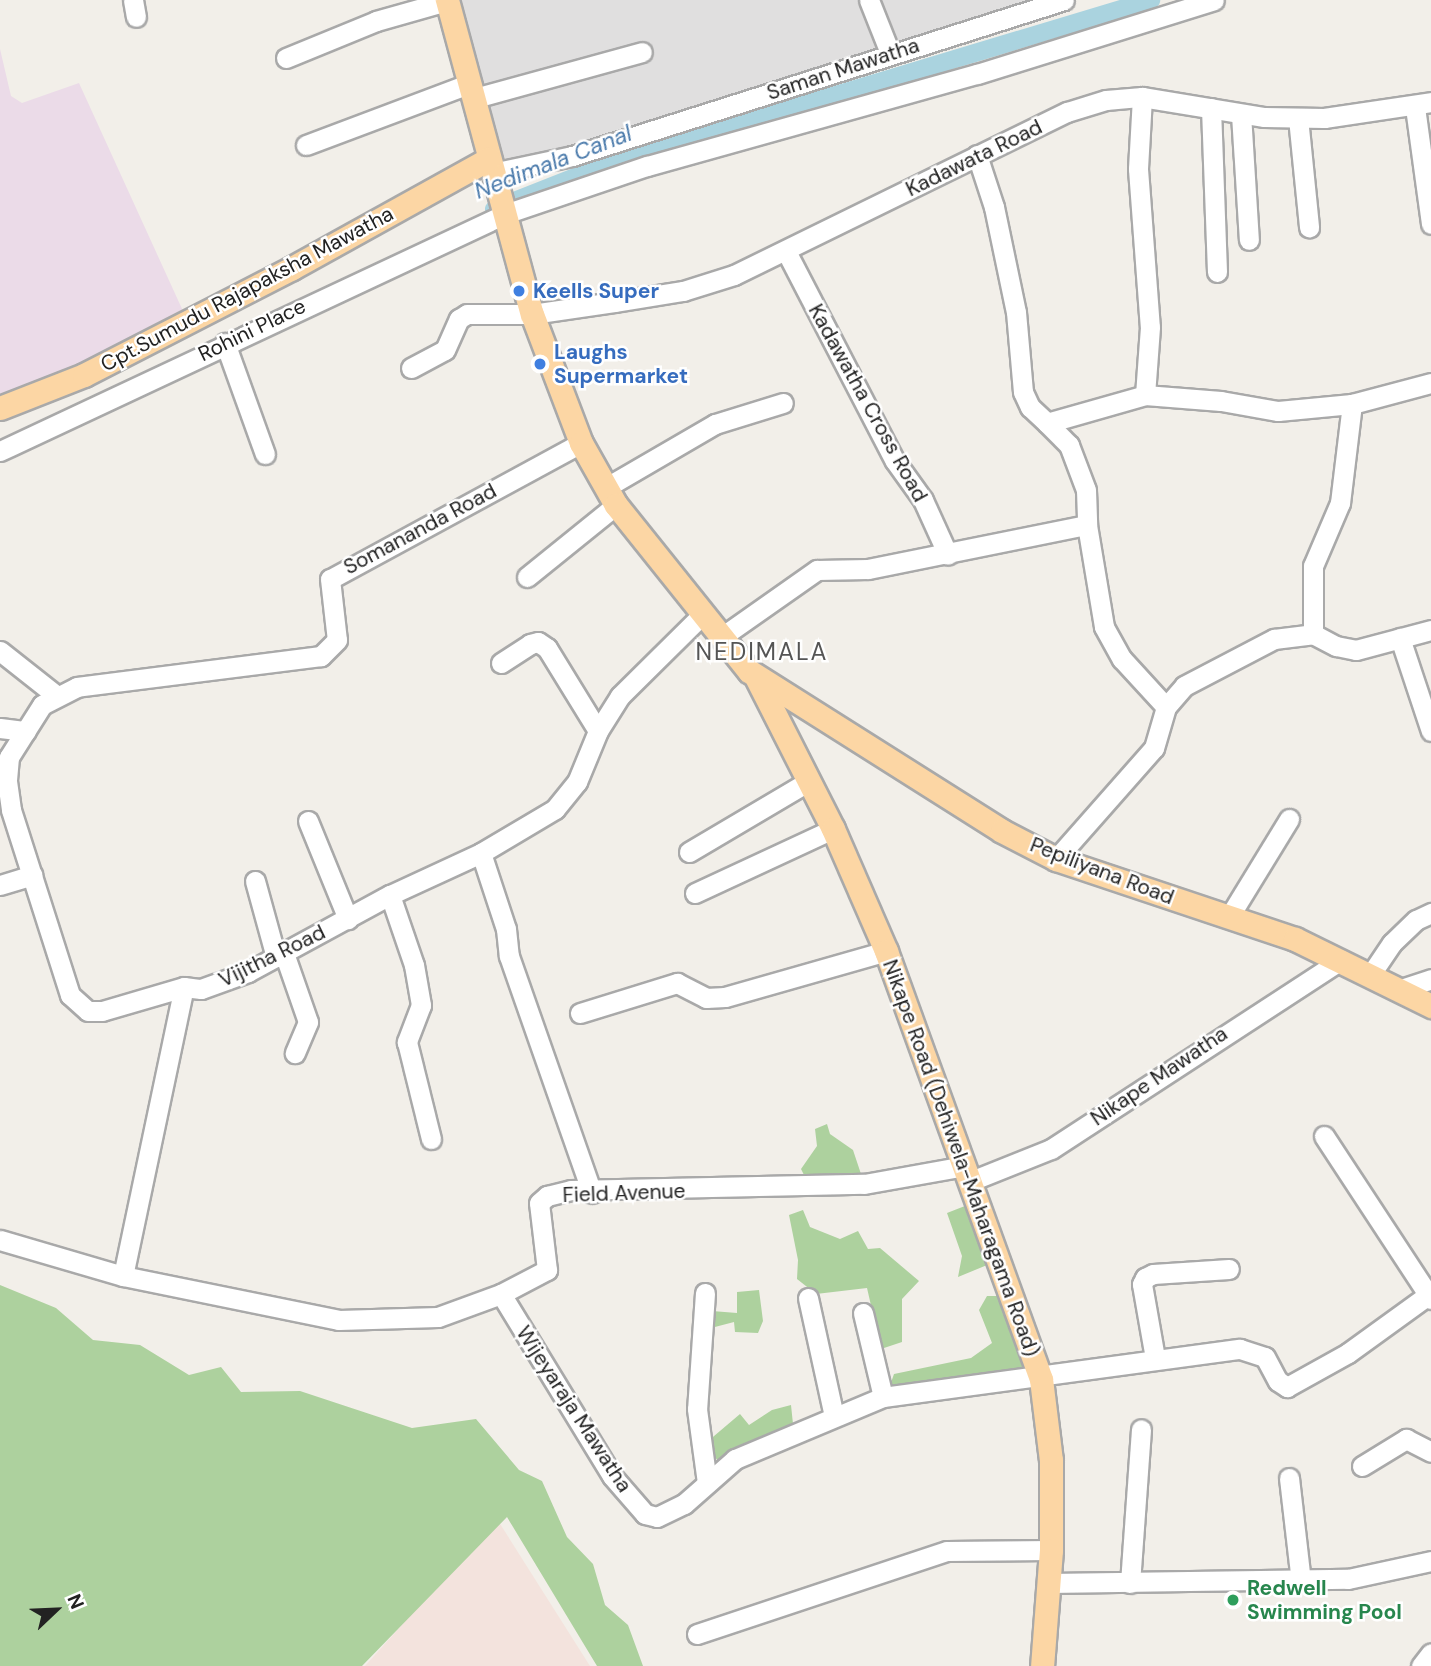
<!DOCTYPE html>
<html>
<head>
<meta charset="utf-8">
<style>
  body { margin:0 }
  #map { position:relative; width:1431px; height:1666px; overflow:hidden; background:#f2efe9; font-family:"DM Sans",sans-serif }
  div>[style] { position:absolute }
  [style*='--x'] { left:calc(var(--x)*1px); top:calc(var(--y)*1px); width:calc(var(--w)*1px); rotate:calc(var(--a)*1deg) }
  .residential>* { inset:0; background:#e0dfdf }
  .industrial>* { inset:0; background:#ebdbe8 }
  .military>* { inset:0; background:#f3e3dd }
  .forest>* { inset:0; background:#add19e }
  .canal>* { height:18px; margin:-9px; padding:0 9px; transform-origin:9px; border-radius:9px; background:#aad3df }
  .roads { filter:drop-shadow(2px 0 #a9a9a9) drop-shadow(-2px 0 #a9a9a9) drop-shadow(0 2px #a9a9a9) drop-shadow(0 -2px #a9a9a9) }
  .minor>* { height:19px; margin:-9.5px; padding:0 9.5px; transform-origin:9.5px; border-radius:9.5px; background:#fff }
  .major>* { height:23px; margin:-11.5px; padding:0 11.5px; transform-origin:11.5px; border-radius:11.5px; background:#fcd6a4 }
  .dots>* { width:19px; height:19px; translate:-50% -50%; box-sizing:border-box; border:4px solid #fff; border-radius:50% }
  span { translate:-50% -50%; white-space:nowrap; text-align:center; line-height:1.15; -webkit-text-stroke:5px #fff; paint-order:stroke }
  .street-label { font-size:21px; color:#222 }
  .shop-label { font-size:21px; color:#366cbe; font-weight:700 }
  .left { translate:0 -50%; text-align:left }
  .leisure-label { font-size:21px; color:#27864d; font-weight:700 }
  .water-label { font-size:23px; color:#4a7aab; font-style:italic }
  .quarter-label { font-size:24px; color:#555; letter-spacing:2px }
  .north { position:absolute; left:21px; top:1575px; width:70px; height:70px; -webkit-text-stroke:5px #fff; paint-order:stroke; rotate:67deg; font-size:19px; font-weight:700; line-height:28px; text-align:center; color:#222 }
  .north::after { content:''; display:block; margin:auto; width:24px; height:32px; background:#222; clip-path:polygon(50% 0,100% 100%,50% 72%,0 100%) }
</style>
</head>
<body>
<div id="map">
  <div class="residential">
    <i style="clip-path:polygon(447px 0,1064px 0,492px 173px)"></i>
  </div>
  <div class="industrial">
    <i style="clip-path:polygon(0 49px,11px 96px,22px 103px,79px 83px,188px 322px,0 408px)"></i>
  </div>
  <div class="military">
    <i style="clip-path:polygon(497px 1519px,590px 1666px,365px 1666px)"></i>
  </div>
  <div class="forest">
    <i style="clip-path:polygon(827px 1124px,830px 1134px,853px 1150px,862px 1177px,805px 1177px,801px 1169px,817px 1146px,815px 1129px)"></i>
    <i style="clip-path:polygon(970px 1204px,992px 1263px,958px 1277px,962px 1256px,947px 1213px)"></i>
    <i style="clip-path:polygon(803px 1210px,810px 1227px,840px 1239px,858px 1231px,868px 1249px,880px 1248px,919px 1281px,902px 1299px,902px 1342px,881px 1349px,867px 1288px,816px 1294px,797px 1279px,798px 1260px,789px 1215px)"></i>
    <i style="clip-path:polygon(0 1285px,56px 1308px,93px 1340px,140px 1345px,189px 1375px,221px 1367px,241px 1392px,300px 1391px,412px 1428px,476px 1419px,519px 1470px,542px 1481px,567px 1537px,593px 1564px,605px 1605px,628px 1625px,643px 1666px,597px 1666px,507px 1517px,362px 1666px,0 1666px)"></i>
    <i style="clip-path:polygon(759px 1290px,763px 1321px,758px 1333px,735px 1332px,734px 1322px,711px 1328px,712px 1311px,737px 1313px,737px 1292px)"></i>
    <i style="clip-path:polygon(987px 1296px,1005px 1296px,1029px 1369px,888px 1391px,894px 1374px,971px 1358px,992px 1343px,979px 1310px)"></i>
    <i style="clip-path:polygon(791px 1405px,793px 1424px,722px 1463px,711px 1455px,707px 1442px,740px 1414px,749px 1425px,772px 1410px)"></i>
  </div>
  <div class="canal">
    <i style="--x:494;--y:209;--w:131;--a:-21.5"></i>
    <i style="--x:616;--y:161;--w:559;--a:-16.75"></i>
  </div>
  <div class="roads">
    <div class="minor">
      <i style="--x:133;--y:0;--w:17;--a:80"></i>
      <i style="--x:869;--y:0;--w:57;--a:68.4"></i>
      <i style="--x:286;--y:58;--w:97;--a:-22.3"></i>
      <i style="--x:376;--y:21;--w:74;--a:-15.7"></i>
      <i style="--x:1142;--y:97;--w:72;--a:93.2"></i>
      <i style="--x:1138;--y:169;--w:158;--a:85.7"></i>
      <i style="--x:1150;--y:327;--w:68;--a:94.2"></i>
      <i style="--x:475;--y:98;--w:173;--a:-15.4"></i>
      <i style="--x:1415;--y:107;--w:118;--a:82.2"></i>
      <i style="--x:1211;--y:108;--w:164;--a:87.9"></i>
      <i style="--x:1241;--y:114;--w:126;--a:86.4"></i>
      <i style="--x:1298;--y:118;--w:110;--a:84.2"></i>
      <i style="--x:306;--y:145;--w:176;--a:-20.6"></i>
      <i style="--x:977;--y:155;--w:55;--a:71.9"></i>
      <i style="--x:994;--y:207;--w:107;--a:78.2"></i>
      <i style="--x:1016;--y:312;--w:80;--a:85"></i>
      <i style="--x:1023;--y:392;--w:17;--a:65"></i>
      <i style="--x:1030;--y:407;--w:23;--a:43"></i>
      <i style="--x:1047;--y:423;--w:102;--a:-15.9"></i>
      <i style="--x:1145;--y:395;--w:76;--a:4.5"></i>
      <i style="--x:1221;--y:401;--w:58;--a:10"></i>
      <i style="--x:1278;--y:411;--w:74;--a:-5.4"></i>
      <i style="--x:1352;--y:404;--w:82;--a:-14.9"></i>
      <i style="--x:492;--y:173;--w:82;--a:-12"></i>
      <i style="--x:572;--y:156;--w:516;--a:-17.59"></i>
      <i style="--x:787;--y:253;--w:234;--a:62.6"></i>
      <i style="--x:895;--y:461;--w:48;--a:54.3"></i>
      <i style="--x:923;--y:500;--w:60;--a:65.6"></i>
      <i style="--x:225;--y:343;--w:118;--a:70.2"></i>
      <i style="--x:411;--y:368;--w:38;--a:-28"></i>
      <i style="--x:445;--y:350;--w:34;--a:-66"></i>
      <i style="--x:459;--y:319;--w:9;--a:-32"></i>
      <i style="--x:467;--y:314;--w:65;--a:0"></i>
      <i style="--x:532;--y:314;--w:83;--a:-8.3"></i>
      <i style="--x:614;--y:302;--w:70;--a:-9.1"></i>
      <i style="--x:683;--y:291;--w:53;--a:-17.4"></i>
      <i style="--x:734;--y:275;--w:371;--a:-26.1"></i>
      <i style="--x:1067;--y:112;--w:41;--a:-17.1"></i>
      <i style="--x:1106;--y:100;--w:36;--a:-5"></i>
      <i style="--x:1142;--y:97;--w:124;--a:9.3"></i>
      <i style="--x:1264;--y:117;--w:60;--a:1"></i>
      <i style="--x:1324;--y:118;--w:108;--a:-8.5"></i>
      <i style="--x:1047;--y:423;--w:31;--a:45"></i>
      <i style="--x:1069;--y:445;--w:48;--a:69.3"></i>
      <i style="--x:1086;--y:490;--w:35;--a:88"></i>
      <i style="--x:1087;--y:525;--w:103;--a:80.5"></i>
      <i style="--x:1104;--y:627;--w:37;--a:61"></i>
      <i style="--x:1122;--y:659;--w:65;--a:47.5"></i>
      <i style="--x:581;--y:443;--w:285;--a:151.5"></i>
      <i style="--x:330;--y:579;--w:61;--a:83.5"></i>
      <i style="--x:337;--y:640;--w:23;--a:135"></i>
      <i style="--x:321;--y:656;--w:246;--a:172.8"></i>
      <i style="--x:77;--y:687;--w:39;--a:153"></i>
      <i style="--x:42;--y:705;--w:62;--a:122.4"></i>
      <i style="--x:9;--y:757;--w:24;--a:95"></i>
      <i style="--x:7;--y:781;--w:29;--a:82"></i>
      <i style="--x:11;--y:810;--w:194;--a:72.3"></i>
      <i style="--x:70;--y:995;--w:24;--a:42"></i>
      <i style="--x:88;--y:1011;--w:14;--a:0"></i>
      <i style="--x:102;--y:1011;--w:85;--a:-16.3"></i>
      <i style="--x:184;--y:987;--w:17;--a:7"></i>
      <i style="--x:201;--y:989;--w:50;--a:-19.9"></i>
      <i style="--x:248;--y:972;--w:162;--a:-28.5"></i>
      <i style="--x:390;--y:895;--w:100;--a:-24.8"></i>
      <i style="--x:481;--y:853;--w:86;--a:-30.7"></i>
      <i style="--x:555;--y:809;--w:35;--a:-51"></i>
      <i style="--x:577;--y:782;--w:55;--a:-67.6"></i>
      <i style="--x:598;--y:731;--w:41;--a:-57.8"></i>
      <i style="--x:620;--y:696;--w:118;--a:-44.7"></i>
      <i style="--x:0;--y:451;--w:558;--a:-25.14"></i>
      <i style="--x:505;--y:214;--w:150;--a:-18.7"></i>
      <i style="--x:647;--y:166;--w:343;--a:-15.6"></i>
      <i style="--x:977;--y:74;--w:248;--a:-17.3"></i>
      <i style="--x:605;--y:488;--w:127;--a:-30.2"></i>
      <i style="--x:715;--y:424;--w:71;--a:-17.2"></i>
      <i style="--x:527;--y:577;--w:114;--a:-39"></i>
      <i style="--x:1313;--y:634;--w:68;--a:-90"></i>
      <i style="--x:1313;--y:566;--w:69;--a:-66.8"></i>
      <i style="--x:1340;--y:503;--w:100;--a:-83.1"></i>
      <i style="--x:723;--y:636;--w:115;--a:-35.1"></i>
      <i style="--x:817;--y:570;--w:51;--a:-1.1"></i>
      <i style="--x:868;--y:569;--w:223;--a:-11.4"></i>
      <i style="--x:1400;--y:638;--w:98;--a:71.6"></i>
      <i style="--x:0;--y:651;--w:73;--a:38.3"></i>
      <i style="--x:501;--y:663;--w:35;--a:-33"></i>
      <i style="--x:530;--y:644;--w:8;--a:-14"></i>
      <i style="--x:538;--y:642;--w:11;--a:34"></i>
      <i style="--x:547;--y:648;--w:97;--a:58.4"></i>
      <i style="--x:0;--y:728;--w:26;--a:7"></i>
      <i style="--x:308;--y:821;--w:106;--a:67.8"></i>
      <i style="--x:689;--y:852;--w:139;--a:-30.6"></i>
      <i style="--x:481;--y:853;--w:80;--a:71.8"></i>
      <i style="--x:506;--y:929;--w:27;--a:84"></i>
      <i style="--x:509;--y:956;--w:251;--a:70.7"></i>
      <i style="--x:1056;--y:859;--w:148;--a:-48.6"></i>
      <i style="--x:1154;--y:748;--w:43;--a:-73.7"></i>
      <i style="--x:1166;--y:707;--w:28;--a:-49"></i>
      <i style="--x:1184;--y:686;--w:102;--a:-27.6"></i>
      <i style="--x:1274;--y:639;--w:39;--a:-7"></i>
      <i style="--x:1313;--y:634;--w:26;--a:28"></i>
      <i style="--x:1336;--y:646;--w:20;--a:11"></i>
      <i style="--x:1356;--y:650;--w:78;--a:-14.9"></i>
      <i style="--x:255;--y:881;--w:79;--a:74.6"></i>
      <i style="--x:0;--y:885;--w:34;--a:-17"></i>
      <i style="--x:695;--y:893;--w:152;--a:-24.9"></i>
      <i style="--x:390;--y:895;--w:74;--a:71.1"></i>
      <i style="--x:414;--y:965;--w:41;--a:80.1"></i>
      <i style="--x:421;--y:1005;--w:40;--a:111"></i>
      <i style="--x:407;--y:1042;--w:100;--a:76.1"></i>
      <i style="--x:1229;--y:917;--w:115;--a:-58.5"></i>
      <i style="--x:284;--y:953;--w:73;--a:70.8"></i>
      <i style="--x:308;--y:1022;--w:34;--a:113"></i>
      <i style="--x:1371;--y:974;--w:37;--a:-56"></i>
      <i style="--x:1392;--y:943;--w:33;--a:-44"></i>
      <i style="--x:1416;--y:920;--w:17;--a:-25"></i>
      <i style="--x:1401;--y:989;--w:32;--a:-18"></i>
      <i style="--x:580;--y:1013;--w:102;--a:-17.2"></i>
      <i style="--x:677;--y:983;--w:33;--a:27"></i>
      <i style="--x:706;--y:998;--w:19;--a:-3"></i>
      <i style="--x:725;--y:997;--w:167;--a:-15.9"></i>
      <i style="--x:1324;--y:1136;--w:195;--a:56.7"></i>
      <i style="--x:971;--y:1181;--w:86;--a:-21.8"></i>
      <i style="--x:1051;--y:1149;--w:346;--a:-33.1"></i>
      <i style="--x:0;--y:1240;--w:128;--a:16.3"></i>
      <i style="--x:123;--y:1276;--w:220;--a:11.5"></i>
      <i style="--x:339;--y:1320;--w:99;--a:-1.7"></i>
      <i style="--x:438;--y:1317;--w:67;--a:-20.1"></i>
      <i style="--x:501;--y:1294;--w:52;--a:-27.6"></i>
      <i style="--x:547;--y:1270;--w:67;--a:-96.8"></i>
      <i style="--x:539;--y:1203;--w:11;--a:-41"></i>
      <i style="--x:547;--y:1196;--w:25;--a:-14"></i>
      <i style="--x:571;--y:1190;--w:293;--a:-1.2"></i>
      <i style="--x:864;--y:1184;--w:103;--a:-10.1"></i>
      <i style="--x:123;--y:1276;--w:295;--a:-78.1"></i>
      <i style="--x:705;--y:1293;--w:116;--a:93.9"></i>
      <i style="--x:697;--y:1409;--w:75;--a:82.3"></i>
      <i style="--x:501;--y:1294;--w:213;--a:58.6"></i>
      <i style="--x:612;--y:1476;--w:50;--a:49"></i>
      <i style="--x:645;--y:1514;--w:12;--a:14"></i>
      <i style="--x:657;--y:1517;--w:30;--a:-26"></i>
      <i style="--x:684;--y:1504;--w:68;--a:-41.4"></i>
      <i style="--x:735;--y:1459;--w:160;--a:-22.7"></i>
      <i style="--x:883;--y:1397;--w:360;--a:-7.7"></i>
      <i style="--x:1240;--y:1349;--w:26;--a:18"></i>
      <i style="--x:1265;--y:1357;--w:27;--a:62"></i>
      <i style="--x:1278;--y:1381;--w:11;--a:34"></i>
      <i style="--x:1287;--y:1387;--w:70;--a:-29.1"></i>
      <i style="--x:1348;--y:1353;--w:99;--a:-35.9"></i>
      <i style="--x:808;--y:1298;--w:121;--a:77.6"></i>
      <i style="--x:863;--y:1313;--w:86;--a:76.6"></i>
      <i style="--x:1155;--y:1358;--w:75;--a:-100"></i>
      <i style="--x:1142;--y:1284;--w:7;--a:-63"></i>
      <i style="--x:1145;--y:1278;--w:9;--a:-27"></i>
      <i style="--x:1153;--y:1274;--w:76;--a:-3.8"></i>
      <i style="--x:1362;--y:1466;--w:52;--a:-31.5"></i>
      <i style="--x:1406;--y:1439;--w:28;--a:27"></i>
      <i style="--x:1289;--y:1478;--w:104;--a:83.4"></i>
      <i style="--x:1048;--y:1583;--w:300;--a:-0.8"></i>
      <i style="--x:1348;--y:1579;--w:85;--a:-12.2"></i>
      <i style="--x:1130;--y:1583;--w:154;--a:-85.9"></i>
      <i style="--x:697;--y:1634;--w:263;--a:-18.4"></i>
      <i style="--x:947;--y:1551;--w:104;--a:-0.6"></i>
      <i style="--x:1421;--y:1666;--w:16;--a:-52"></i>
    </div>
    <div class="major">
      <i style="--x:447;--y:0;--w:325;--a:74.9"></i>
      <i style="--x:532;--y:314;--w:138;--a:69.2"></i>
      <i style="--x:581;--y:443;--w:71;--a:60.6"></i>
      <i style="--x:616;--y:505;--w:213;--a:51.3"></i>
      <i style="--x:749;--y:671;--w:299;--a:32.3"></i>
      <i style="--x:1002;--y:831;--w:61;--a:27.4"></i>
      <i style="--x:1056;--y:859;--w:252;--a:18.5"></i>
      <i style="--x:1295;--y:939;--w:152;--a:26.2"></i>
      <i style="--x:0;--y:408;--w:90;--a:-21.4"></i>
      <i style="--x:84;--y:375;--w:234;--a:-27.2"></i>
      <i style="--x:292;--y:268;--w:225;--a:-29"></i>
      <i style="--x:756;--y:677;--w:170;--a:63.1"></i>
      <i style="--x:833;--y:829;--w:133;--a:66.5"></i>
      <i style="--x:886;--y:951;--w:455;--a:70.1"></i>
      <i style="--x:1041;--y:1379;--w:82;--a:83"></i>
      <i style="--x:1051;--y:1460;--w:90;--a:90"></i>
      <i style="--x:1051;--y:1550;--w:116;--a:94.4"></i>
    </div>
  </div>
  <div class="dots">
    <i style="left:519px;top:291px;background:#3f7fe0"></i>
    <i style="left:540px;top:364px;background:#3f7fe0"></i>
    <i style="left:1233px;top:1600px;background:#2e9e5b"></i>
  </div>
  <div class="street-label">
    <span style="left:843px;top:69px;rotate:-18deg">Saman Mawatha</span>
    <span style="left:974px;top:158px;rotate:-26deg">Kadawata Road</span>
    <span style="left:247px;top:289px;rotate:-28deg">Cpt.Sumudu Rajapaksha Mawatha</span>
    <span style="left:252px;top:330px;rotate:-26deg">Rohini Place</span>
    <span style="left:868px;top:403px;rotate:61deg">Kadawatha Cross Road</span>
    <span style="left:420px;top:529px;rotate:-28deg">Somananda Road</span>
    <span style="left:1102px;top:871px;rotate:21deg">Pepiliyana Road</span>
    <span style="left:272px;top:956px;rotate:-26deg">Vijitha Road</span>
    <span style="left:1159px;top:1076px;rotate:-34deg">Nikape Mawatha</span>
    <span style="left:961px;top:1158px;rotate:70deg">Nikape Road (Dehiwela-Maharagama Road)</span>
    <span style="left:624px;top:1193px;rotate:-2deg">Field Avenue</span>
    <span style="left:574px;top:1409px;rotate:57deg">Wijeyaraja Mawatha</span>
  </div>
  <div class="shop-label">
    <span class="left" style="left:533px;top:291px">Keells Super</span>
    <span class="left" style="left:554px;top:364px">Laughs<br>Supermarket</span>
  </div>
  <div class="leisure-label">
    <span class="left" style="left:1247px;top:1600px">Redwell<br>Swimming Pool</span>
  </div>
  <div class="water-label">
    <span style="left:553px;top:162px;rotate:-21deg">Nedimala Canal</span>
  </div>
  <div class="quarter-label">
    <span style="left:762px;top:652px">NEDIMALA</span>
  </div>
  <div class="north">N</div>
</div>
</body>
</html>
